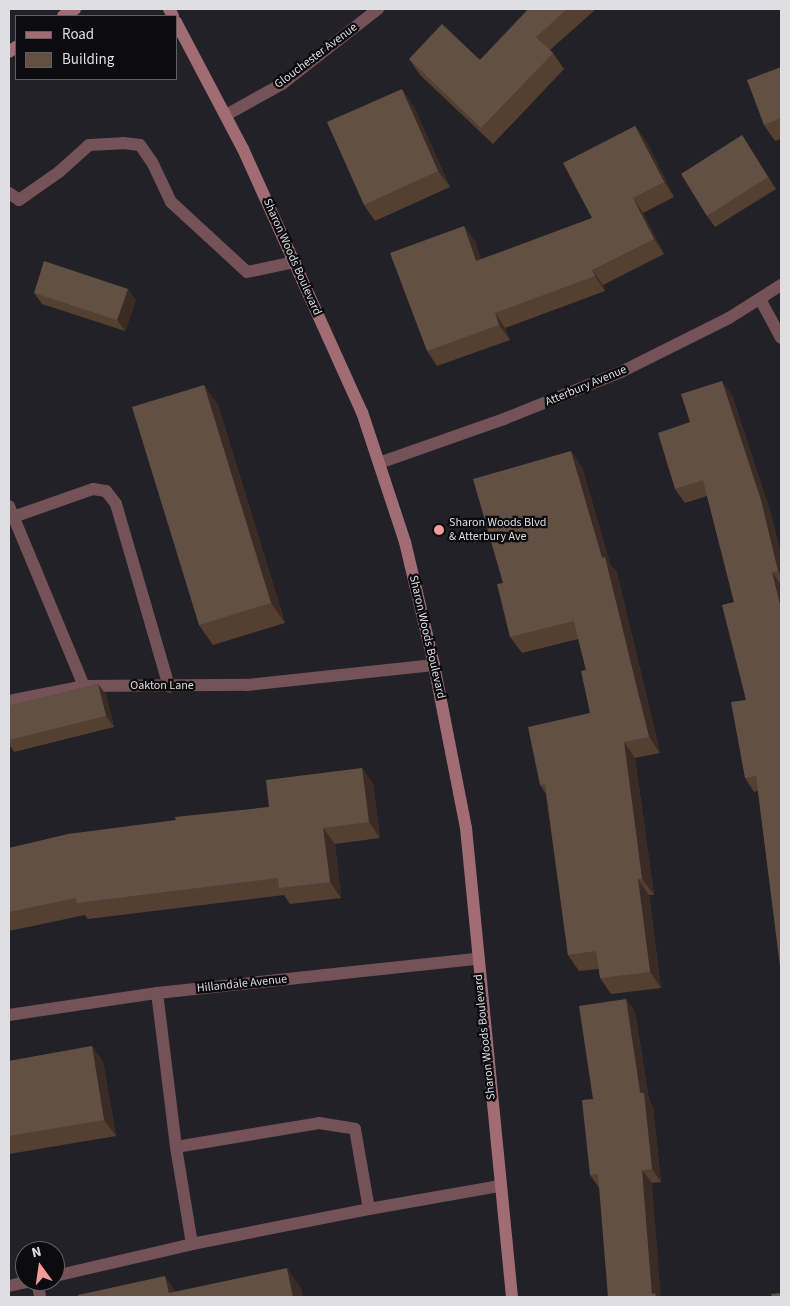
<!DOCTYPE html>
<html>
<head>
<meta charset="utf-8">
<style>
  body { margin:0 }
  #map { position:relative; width:790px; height:1306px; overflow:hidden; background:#222127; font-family:"Source Sans 3",sans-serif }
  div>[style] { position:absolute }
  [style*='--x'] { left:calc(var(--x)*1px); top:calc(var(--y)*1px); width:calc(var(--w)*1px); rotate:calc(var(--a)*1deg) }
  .lane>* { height:12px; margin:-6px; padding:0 6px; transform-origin:6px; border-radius:6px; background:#745257 }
  .street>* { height:12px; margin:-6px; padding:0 6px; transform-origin:6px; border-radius:6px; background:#745257 }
  .secondary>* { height:12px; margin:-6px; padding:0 6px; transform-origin:6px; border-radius:6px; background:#a16c74 }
  .wall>* { inset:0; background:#543f31 }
  .shaded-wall>* { inset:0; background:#3a2c25 }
  .building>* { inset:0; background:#635044 }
  .dots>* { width:14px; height:14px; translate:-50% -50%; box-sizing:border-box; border:2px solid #0c0b0e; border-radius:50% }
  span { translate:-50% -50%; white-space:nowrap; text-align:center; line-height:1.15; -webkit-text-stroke:4.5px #0c0b0e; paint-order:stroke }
  .street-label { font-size:12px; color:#dfdee2 }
  .poi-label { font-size:12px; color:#dfdee2 }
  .left { translate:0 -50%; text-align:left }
  .frame { position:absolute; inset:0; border:10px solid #dfdee2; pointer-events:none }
  .legend { position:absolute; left:15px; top:15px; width:162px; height:65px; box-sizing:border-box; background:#0c0b0e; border:1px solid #605f63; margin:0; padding:6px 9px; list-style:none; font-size:15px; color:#dfdee2 }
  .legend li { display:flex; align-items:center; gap:10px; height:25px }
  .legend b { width:25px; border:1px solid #605f63 }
  .north { position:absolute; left:15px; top:1241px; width:50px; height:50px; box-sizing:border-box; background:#0c0b0e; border:1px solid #605f63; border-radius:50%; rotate:346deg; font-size:14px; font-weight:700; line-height:20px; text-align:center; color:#dfdee2 }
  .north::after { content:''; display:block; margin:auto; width:18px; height:22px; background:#f59b9a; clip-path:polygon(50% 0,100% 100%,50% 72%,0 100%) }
</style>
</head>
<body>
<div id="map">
  <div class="lane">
    <i style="--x:9;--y:193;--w:12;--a:35"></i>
    <i style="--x:19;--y:200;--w:49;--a:-35"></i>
    <i style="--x:59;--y:172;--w:40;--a:-42"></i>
    <i style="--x:89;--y:145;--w:34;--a:-3"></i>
    <i style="--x:123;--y:143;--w:17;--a:7"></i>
    <i style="--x:140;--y:145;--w:21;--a:55"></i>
    <i style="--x:152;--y:162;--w:44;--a:64.6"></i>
    <i style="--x:171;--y:202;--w:103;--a:42.6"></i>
    <i style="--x:247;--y:272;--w:49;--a:-11.8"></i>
    <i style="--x:13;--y:517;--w:85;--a:-19.3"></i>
    <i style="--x:93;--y:489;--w:13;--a:9"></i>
    <i style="--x:106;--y:491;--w:16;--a:52"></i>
    <i style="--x:116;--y:504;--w:190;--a:73.8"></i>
    <i style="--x:176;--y:1147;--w:145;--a:-9.5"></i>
    <i style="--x:319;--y:1123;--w:36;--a:9"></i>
    <i style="--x:355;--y:1129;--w:81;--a:80.1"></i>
    <i style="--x:369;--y:1209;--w:133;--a:-10"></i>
    <i style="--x:192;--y:1244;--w:180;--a:-11.2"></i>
    <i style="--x:55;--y:1276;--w:141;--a:-13.1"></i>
    <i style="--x:192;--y:1244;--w:98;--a:-99.4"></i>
    <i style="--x:176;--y:1147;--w:155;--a:-97"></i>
    <i style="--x:37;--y:1281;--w:16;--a:79"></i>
    <i style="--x:9;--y:1286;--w:23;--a:-13"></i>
  </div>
  <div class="street">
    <i style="--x:226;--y:115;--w:64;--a:-29"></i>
    <i style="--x:282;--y:84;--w:122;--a:-38"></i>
    <i style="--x:760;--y:299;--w:44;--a:61.7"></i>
    <i style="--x:379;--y:463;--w:133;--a:-19.4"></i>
    <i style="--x:504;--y:419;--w:126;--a:-21.9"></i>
    <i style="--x:621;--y:372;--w:121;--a:-26.6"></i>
    <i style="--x:729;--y:318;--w:62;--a:-32.4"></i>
    <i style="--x:9;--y:506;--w:195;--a:67.4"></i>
    <i style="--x:9;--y:701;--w:76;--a:-11.3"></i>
    <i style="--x:84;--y:686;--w:163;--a:-0.4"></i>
    <i style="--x:247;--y:685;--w:188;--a:-6.1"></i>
    <i style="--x:9;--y:1015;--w:150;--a:-8.5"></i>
    <i style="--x:157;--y:993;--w:322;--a:-6.1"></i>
  </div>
  <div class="secondary">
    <i style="--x:169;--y:9;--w:8;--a:60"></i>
    <i style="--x:63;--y:16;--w:14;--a:-30"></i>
    <i style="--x:176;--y:22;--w:144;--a:62.2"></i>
    <i style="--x:243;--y:149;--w:289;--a:65.7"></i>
    <i style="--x:362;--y:412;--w:137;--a:71.7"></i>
    <i style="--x:405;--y:542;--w:126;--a:76.7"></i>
    <i style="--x:434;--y:665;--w:166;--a:78.9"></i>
    <i style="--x:466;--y:828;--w:471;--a:84.4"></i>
    <i style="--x:9;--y:52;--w:9;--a:-36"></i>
  </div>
  <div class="wall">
    <i style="clip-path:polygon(524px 9px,596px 9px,550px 50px,553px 53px,564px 69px,493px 144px,420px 75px,409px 59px,480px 60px,526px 11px)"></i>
    <i style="clip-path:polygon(781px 67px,781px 139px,775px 141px,764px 125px)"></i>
    <i style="clip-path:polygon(413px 105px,450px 187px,375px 221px,364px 205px)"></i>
    <i style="clip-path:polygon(635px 126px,646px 141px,674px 197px,643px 213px,664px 254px,603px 285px,605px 291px,505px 328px,510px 340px,437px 366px,427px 351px,464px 226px,475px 241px,481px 260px,592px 218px)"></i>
    <i style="clip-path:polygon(742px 135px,776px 189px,715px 227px,707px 216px)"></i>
    <i style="clip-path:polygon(34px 293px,136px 300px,125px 331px,42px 304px)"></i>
    <i style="clip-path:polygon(204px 385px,218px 405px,285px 623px,213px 645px,199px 625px)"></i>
    <i style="clip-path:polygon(732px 395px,771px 514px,781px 556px,781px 973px,758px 791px,754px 792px,745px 778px,746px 700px,734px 602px,707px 496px,685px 503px,675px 489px,690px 422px)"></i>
    <i style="clip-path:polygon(582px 467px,610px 564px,617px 573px,660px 753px,635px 758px,654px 895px,649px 895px,661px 988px,611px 994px,600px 978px,599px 969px,579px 971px,568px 955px,546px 794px,540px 785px,590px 713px,586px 670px,578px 639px,522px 653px,510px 637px,503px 583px)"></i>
    <i style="clip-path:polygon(98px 684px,106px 695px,114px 727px,14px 752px,11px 747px,9px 747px,9px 706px)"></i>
    <i style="clip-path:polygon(362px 768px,373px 784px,380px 838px,335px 844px,341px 898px,290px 904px,284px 895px,88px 919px,85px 915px,9px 931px,9px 848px,269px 807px)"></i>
    <i style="clip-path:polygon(626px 999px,635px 1012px,649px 1100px,653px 1107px,661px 1182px,600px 1189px,590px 1175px,593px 1099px)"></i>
    <i style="clip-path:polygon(92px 1046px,103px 1062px,116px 1136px,9px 1154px,9px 1061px)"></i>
  </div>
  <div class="shaded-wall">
    <i style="clip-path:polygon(402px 89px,413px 105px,450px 187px,438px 171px)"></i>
    <i style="clip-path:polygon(635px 126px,646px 141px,674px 197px,664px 182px)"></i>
    <i style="clip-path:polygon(742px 135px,750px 147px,776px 189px,768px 177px)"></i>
    <i style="clip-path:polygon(633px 198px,643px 213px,664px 254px,654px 239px)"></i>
    <i style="clip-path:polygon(464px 226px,475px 241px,487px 276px,476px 261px)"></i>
    <i style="clip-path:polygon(592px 270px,603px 285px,605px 291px,595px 276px)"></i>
    <i style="clip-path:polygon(128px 289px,136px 300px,125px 331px,117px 320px)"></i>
    <i style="clip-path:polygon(495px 313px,505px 328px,510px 340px,499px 325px)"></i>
    <i style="clip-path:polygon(722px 381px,732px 395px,771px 514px,781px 556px,781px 575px,778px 571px)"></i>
    <i style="clip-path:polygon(204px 385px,218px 405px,285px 623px,271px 603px)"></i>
    <i style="clip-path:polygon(571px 451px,582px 467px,610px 564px,617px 573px,660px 753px,649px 737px,602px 558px)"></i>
    <i style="clip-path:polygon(772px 572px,781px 585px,781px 609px)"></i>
    <i style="clip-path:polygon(98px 684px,106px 695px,114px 727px,106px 716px)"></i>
    <i style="clip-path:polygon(624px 742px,635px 758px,654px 895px,642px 879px)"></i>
    <i style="clip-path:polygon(362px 768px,373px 784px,380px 838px,369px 822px)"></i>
    <i style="clip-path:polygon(323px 828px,335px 844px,341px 898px,330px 882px)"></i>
    <i style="clip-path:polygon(638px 879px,649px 895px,661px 988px,650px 972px)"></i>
    <i style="clip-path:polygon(626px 999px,635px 1012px,649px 1100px,653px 1107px,661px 1182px,652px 1169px)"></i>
    <i style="clip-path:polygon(92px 1046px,103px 1062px,116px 1136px,104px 1120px)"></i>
    <i style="clip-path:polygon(642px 1170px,652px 1183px,661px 1297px,655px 1297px,652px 1294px)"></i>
    <i style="clip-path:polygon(287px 1268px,301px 1288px,303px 1297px,293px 1297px)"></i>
    <i style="clip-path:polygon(165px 1276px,179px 1296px,169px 1293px)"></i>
  </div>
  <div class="building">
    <i style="clip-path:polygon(527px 9px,567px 9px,536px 37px,553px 53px,481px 128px,409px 59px,442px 24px,480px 60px,528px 10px)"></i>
    <i style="clip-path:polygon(781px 67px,781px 118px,764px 125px,747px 80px)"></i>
    <i style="clip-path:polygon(402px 89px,438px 171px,364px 205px,327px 122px)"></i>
    <i style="clip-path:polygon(635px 126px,664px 182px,633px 198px,654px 239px,592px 270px,595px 276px,495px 313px,499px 325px,427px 351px,390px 253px,464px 226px,476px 261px,592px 218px,563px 163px)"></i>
    <i style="clip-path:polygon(742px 135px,768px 177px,707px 216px,681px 174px)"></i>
    <i style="clip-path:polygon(44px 261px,128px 289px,117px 320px,34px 293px)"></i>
    <i style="clip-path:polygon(722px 381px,761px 500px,778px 571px,772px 572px,781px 609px,781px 973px,756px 776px,745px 778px,731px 702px,746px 700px,722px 605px,734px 602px,703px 480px,675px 489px,658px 433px,690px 422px,681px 394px)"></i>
    <i style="clip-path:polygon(204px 385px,271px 603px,199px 625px,132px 407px)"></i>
    <i style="clip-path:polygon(571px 451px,602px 558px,605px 557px,649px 737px,624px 742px,642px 879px,638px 879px,650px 972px,600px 978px,596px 951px,568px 955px,545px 784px,540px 785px,528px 727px,590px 713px,581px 671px,586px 670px,574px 621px,510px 637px,497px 584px,503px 583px,473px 479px)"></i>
    <i style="clip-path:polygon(98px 684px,106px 716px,9px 740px,9px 706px)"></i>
    <i style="clip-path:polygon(362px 768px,369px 822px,323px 828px,330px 882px,279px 888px,278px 878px,77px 903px,76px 898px,9px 912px,9px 848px,68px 834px,176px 820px,175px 817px,269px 807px,266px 780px)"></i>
    <i style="clip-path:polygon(626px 999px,640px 1093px,644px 1093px,652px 1169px,642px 1170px,652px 1294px,655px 1293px,656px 1297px,608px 1297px,598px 1174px,590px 1175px,582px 1100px,593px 1099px,579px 1006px)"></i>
    <i style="clip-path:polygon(92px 1046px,104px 1120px,9px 1136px,9px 1061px)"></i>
    <i style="clip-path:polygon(287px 1268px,293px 1297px,78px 1297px,78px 1295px,165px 1276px,169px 1293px)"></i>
    <i style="clip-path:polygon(781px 1293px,781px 1297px,772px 1297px,771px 1294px)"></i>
  </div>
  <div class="dots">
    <i style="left:439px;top:530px;background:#f59b9a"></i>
  </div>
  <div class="street-label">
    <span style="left:316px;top:56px;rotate:-37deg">Glouchester Avenue</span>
    <span style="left:292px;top:257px;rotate:66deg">Sharon Woods Boulevard</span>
    <span style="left:586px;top:386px;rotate:-23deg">Atterbury Avenue</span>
    <span style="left:427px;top:637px;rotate:77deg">Sharon Woods Boulevard</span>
    <span style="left:162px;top:686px">Oakton Lane</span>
    <span style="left:242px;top:984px;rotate:-6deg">Hillandale Avenue</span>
    <span style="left:485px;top:1037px;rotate:-96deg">Sharon Woods Boulevard</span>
  </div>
  <div class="poi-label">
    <span class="left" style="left:449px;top:530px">Sharon Woods Blvd<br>&amp; Atterbury Ave</span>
  </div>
  <div class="frame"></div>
  <ul class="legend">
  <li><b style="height:6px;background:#a16c74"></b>Road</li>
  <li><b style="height:14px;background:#635044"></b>Building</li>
  </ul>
  <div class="north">N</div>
</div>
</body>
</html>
